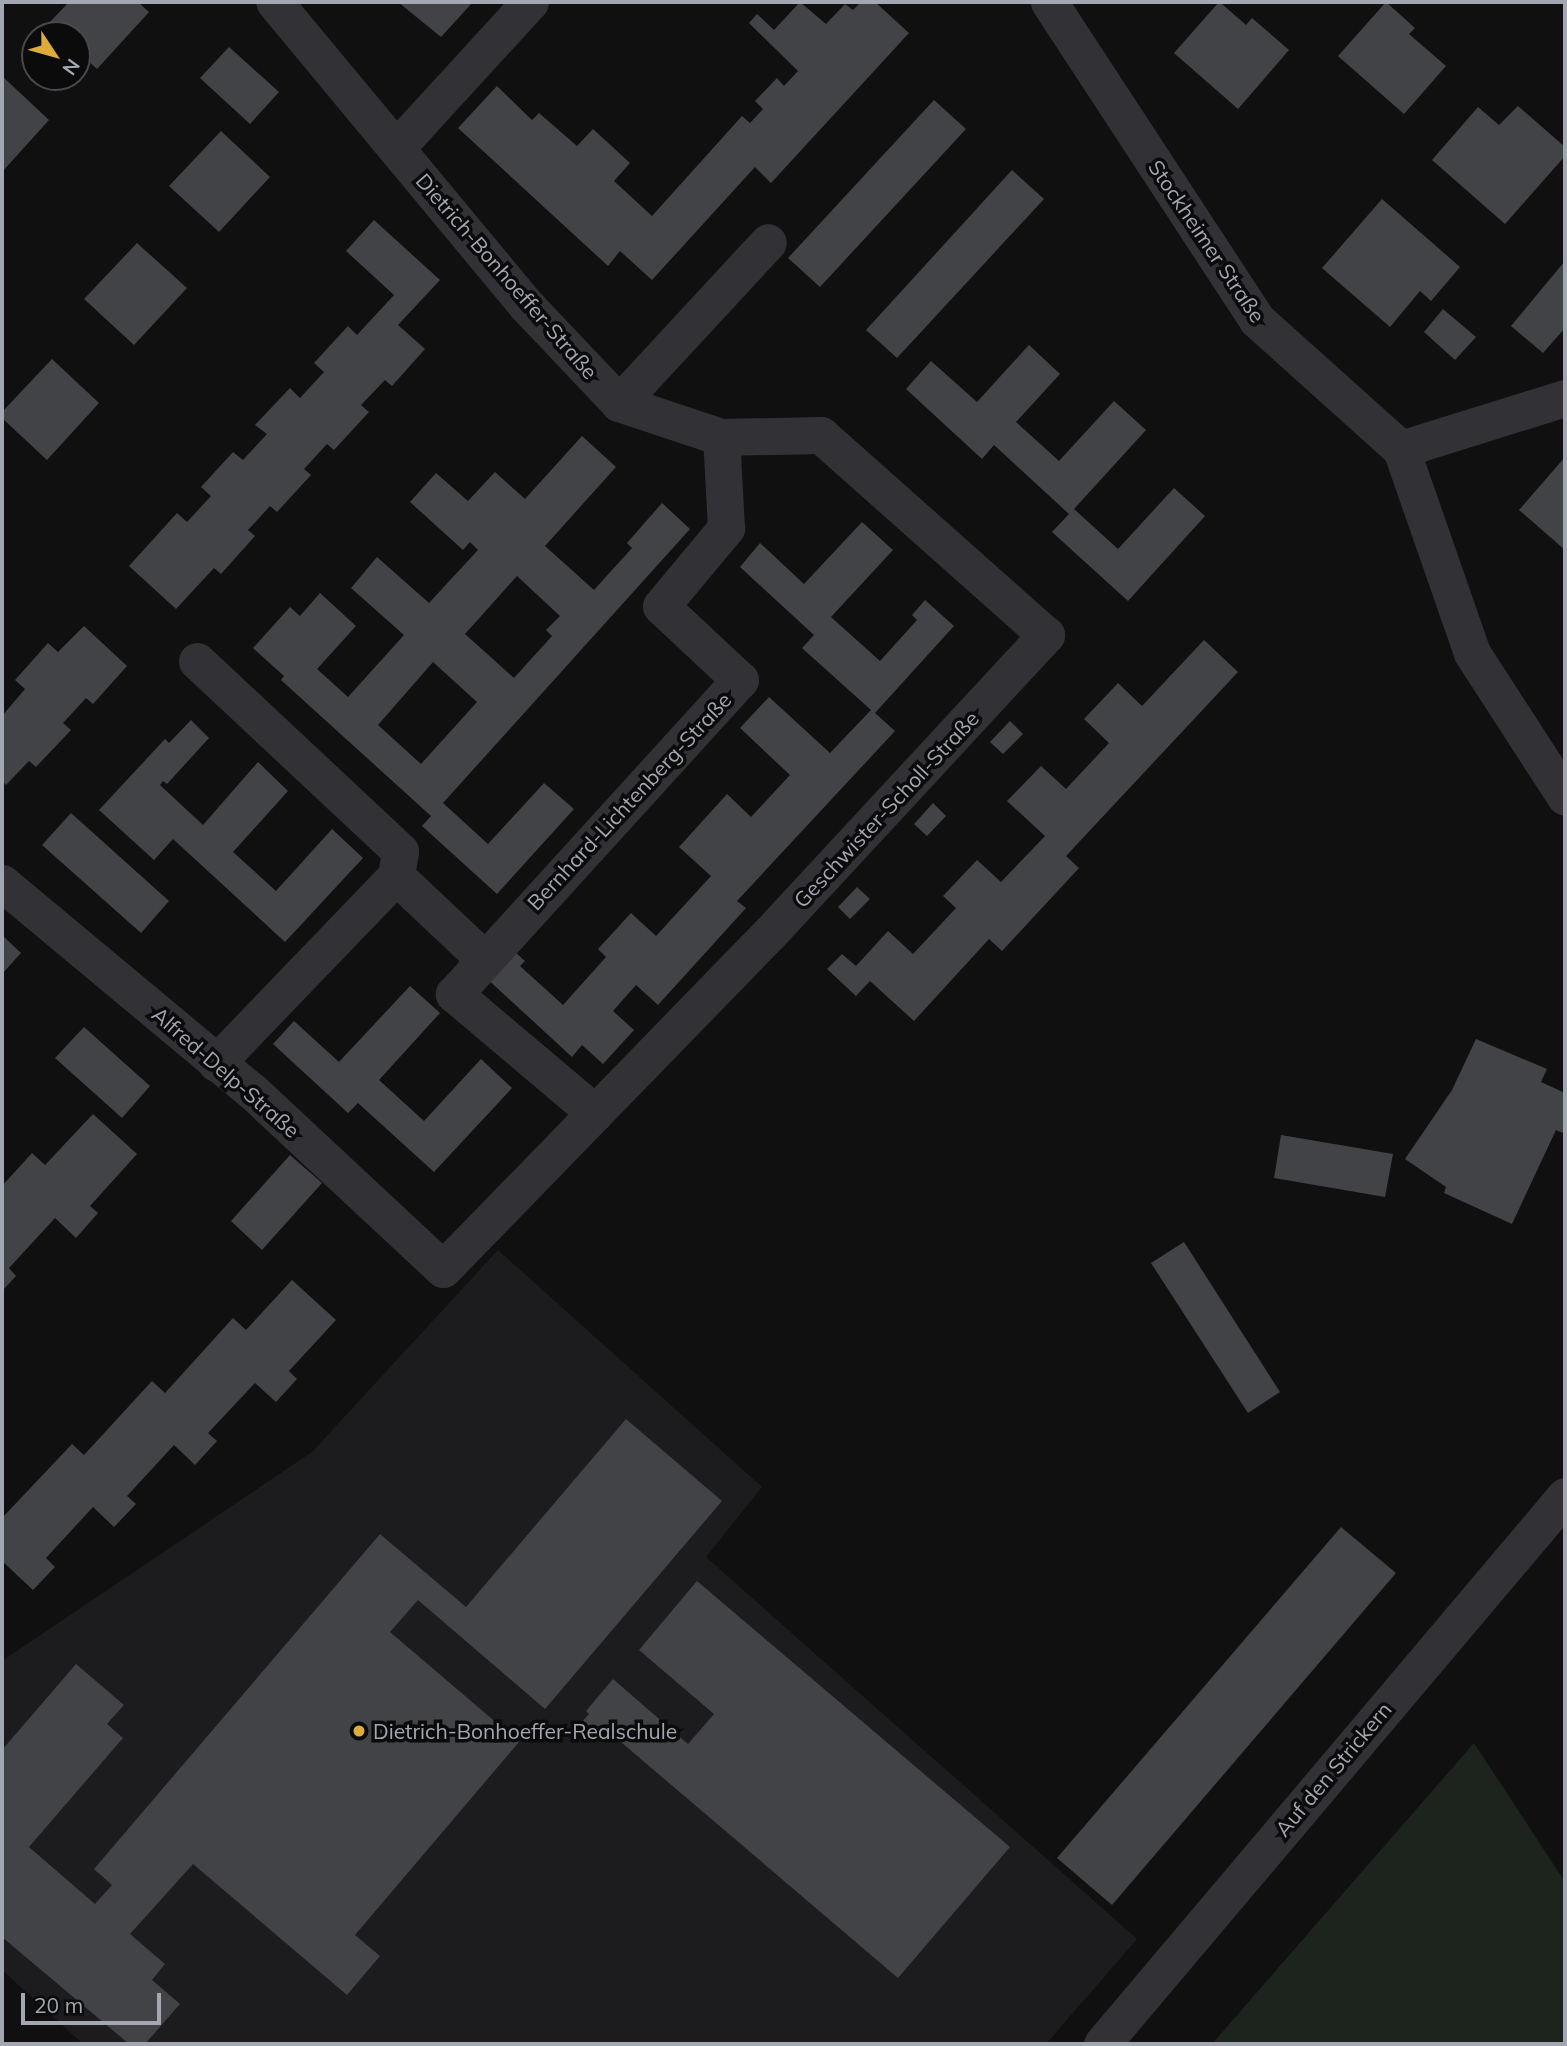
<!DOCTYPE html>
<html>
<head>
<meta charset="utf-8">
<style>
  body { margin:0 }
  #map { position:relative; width:1567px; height:2046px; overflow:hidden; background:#101011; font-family:Mulish,sans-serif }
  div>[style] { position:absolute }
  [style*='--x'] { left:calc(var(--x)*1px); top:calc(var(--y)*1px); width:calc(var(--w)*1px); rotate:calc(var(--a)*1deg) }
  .built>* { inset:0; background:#1c1c1e }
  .green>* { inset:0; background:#1d241e }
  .building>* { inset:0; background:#424347 }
  .street>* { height:37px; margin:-18.5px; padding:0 18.5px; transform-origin:18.5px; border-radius:18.5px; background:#323236 }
  .dots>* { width:19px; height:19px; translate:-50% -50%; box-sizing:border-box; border:4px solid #0b0b0c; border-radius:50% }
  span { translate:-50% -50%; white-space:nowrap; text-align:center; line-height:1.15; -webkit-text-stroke:7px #0b0b0c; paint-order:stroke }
  .street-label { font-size:21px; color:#a3a7b1 }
  .poi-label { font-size:21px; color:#a3a7b1 }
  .left { translate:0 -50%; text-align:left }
  .frame { position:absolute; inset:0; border:4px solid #a3a7b1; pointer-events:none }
  .north { position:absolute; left:21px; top:21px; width:70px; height:70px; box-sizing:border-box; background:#0b0b0c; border:2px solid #48494e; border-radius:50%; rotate:126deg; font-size:19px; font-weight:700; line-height:28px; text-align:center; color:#a3a7b1 }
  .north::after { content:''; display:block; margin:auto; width:24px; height:32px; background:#deac3b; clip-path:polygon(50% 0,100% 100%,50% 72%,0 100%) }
  .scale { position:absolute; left:21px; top:1993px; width:140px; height:32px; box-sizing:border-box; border:4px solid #a3a7b1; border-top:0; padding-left:9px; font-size:21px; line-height:24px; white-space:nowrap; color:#a3a7b1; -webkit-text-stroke:5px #0b0b0c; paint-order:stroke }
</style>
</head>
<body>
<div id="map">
  <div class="built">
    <i style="clip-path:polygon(498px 1250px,762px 1487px,706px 1557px,1137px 1939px,1046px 2044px,83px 2044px,2px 1970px,2px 1661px,312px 1452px)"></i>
  </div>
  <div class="green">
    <i style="clip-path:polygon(1474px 1743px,1565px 1882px,1565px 2044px,1212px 2044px)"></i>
  </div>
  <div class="building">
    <i style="clip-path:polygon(69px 2px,138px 2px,149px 12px,97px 69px,77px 51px,77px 35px,60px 35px,48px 24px)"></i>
    <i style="clip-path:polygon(398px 2px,473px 2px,441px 37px)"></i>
    <i style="clip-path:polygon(800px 2px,826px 24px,845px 4px,853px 10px,861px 2px,875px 2px,909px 33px,771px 183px,755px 167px,652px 280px,620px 251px,608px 266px,458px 128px,497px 86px,532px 120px,539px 113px,577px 146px,593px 129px,630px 163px,614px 181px,652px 216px,742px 116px,750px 123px,763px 109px,755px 101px,777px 78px,784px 86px,798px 71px,749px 23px,757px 14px,774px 30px)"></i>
    <i style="clip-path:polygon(1219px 2px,1224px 2px,1222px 4px,1246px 25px,1252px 18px,1289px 50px,1238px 109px,1174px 53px)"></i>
    <i style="clip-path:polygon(1386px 2px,1415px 28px,1409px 34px,1446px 66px,1404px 114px,1338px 56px)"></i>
    <i style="clip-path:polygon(229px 47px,279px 92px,250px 124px,200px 78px)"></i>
    <i style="clip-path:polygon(2px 76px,49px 120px,2px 172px)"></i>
    <i style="clip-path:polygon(934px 100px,966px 129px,820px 287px,788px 258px)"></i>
    <i style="clip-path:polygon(1518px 106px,1565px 147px,1565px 156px,1505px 224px,1432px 160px,1478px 107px,1499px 125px)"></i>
    <i style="clip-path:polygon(221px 131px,270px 177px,219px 232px,169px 186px)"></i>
    <i style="clip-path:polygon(1012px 170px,1044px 199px,897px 358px,866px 330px)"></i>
    <i style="clip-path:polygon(1382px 199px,1460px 267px,1431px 301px,1420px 291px,1390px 327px,1322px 268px)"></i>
    <i style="clip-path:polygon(374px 220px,440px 280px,398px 325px,425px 349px,392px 386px,385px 380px,361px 405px,369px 412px,334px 450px,327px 444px,304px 469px,311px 475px,277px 512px,270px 506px,248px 530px,255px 536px,221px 574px,214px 568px,176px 609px,129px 566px,177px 513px,187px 522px,211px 496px,201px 487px,233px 452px,243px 460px,267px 434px,255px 425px,290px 388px,300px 398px,324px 372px,314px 363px,348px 326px,357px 335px,394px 295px,346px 251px)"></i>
    <i style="clip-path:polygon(137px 243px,187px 288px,134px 345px,84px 299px)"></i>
    <i style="clip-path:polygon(1565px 261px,1565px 328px,1543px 353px,1511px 326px)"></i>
    <i style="clip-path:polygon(1443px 309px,1476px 337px,1455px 360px,1424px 332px)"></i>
    <i style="clip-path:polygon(1029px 345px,1060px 374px,1016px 422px,1059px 461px,1114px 401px,1146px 430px,1074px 509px,1118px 549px,1174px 488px,1205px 516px,1128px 601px,1052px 532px,1069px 514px,994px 445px,982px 459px,906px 389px,931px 361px,977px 402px)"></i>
    <i style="clip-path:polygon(52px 359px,99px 403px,47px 460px,2px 418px,2px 412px)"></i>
    <i style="clip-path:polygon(evenodd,582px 436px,616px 467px,545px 546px,594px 590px,632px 548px,627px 543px,662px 503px,690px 529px,443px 803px,488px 844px,544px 783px,574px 809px,497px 894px,422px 826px,431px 816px,281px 680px,284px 676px,253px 648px,290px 607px,300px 616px,320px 593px,356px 626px,317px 669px,348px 697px,404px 635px,351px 588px,377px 557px,429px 603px,478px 550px,470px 542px,463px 550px,410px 502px,436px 473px,468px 501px,495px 472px,525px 499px,582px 436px,517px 576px,560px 616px,546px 630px,552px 636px,514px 678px,465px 634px,517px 576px,582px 436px,433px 662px,477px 702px,421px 764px,378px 725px,433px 662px)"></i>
    <i style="clip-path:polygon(1565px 457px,1565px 550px,1519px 510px)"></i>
    <i style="clip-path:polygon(862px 522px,893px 550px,831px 617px,880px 661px,917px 620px,912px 615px,925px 600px,954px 626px,875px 713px,895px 731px,737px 901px,746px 908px,658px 1005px,636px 985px,613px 1011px,634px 1030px,603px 1064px,582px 1045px,572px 1057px,483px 975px,509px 947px,525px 961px,520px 966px,563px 1005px,606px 957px,598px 949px,631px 913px,656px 936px,711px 876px,679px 847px,727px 794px,751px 817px,790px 775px,740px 728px,769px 697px,830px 753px,871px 710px,802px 648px,814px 635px,740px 567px,760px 543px,804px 584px)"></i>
    <i style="clip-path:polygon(84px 626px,127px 666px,93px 704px,86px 698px,63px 723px,71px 730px,36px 767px,29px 761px,6px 785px,2px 781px,2px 716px,25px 689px,15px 680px,48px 643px,58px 652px)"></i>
    <i style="clip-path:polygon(1204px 640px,1238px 672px,1066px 856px,1079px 868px,1002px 951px,989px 939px,914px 1021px,870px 981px,856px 996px,827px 969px,842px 954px,856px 966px,888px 931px,913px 954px,956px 908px,943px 896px,977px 860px,1001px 882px,1045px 836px,1007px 801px,1041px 766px,1066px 789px,1109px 743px,1084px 719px,1118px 683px,1142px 706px)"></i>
    <i style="clip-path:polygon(191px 720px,209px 738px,167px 784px,163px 781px,160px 785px,203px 825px,258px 762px,288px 791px,233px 852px,276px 891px,332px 829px,363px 858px,285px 942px,173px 839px,154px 860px,99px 810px,165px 739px,169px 743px)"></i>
    <i style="clip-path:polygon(1010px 721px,1023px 734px,1003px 754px,990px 742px)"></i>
    <i style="clip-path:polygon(933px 803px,946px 816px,927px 836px,914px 824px)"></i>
    <i style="clip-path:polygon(71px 813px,169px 901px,141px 933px,42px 845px)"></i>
    <i style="clip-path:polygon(857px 887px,870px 899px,850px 919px,838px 907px)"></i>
    <i style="clip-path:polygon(2px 935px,21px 953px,2px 974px)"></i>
    <i style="clip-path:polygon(410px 986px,440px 1013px,379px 1080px,424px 1121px,481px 1059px,512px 1088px,434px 1172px,358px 1103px,348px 1113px,273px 1044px,294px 1021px,339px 1062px)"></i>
    <i style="clip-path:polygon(84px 1027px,150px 1086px,122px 1118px,55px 1058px)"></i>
    <i style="clip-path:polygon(1476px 1039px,1547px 1069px,1541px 1082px,1565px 1093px,1565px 1128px,1563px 1133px,1556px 1130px,1512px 1224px,1444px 1193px,1446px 1187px,1405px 1159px,1452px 1090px)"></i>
    <i style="clip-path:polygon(93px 1114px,137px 1154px,90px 1206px,98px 1213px,76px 1238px,55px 1218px,9px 1268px,16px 1276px,2px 1291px,2px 1186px,32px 1153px,45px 1165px)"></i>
    <i style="clip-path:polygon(1281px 1135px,1393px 1154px,1385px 1197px,1274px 1178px)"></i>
    <i style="clip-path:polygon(290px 1155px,322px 1183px,262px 1250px,231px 1221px)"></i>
    <i style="clip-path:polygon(1184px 1242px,1280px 1392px,1248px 1413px,1151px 1263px)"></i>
    <i style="clip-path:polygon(292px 1280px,336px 1320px,289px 1371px,297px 1379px,276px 1402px,255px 1383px,208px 1433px,217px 1441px,195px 1465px,174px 1445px,127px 1496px,136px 1504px,114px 1527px,93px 1507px,46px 1558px,55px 1567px,33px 1590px,2px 1561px,2px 1518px,72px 1444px,84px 1455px,152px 1381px,165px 1393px,233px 1318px,246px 1330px)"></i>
    <i style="clip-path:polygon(626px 1419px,722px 1501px,545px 1709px,418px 1600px,390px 1632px,519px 1742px,355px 1935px,380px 1956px,347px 1995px,193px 1864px,130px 1934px,165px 1964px,152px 1980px,180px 2004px,145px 2044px,129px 2044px,2px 1937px,2px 1750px,76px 1664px,124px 1705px,107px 1724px,123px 1738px,29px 1847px,95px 1904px,112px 1885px,94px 1869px,380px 1534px,466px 1607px)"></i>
    <i style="clip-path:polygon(1341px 1527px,1396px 1573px,1112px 1905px,1057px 1858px)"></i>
    <i style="clip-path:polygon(697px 1581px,1010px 1847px,898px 1978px,608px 1731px,603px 1739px,582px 1722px,589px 1714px,586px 1711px,613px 1679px,688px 1744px,714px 1714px,639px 1650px)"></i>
  </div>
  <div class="street">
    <i style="--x:1049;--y:2;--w:380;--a:56.8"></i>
    <i style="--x:1257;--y:320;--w:193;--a:41.9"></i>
    <i style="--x:1401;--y:449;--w:216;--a:70.8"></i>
    <i style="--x:1472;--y:653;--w:171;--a:57.1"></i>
    <i style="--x:397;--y:147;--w:197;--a:-47.5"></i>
    <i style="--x:619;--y:403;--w:219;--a:-47.2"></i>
    <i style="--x:1401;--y:449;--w:172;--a:-17.3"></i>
    <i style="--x:197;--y:661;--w:278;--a:43.1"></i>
    <i style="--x:400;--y:851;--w:25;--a:99"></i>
    <i style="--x:396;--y:876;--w:121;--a:43.3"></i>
    <i style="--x:2;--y:883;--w:325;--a:39.8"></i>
    <i style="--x:252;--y:1091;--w:261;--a:43"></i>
    <i style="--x:443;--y:1269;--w:467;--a:-45.8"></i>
    <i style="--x:769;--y:934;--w:408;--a:-47.2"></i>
    <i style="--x:1046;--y:635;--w:301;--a:-138.4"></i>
    <i style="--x:821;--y:435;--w:100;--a:178.9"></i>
    <i style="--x:721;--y:437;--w:108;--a:-161.6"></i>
    <i style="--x:619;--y:403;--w:135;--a:-133.5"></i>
    <i style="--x:526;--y:305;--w:394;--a:-129.7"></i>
    <i style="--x:216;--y:1063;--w:260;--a:-46.1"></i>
    <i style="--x:595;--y:1113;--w:185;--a:-139.8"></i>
    <i style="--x:454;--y:994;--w:425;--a:-47.7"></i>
    <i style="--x:740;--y:680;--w:108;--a:-136.9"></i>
    <i style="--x:661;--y:606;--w:102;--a:-50.2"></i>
    <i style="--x:726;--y:528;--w:91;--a:-93.1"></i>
    <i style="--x:1102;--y:2044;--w:717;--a:-49.81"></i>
  </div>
  <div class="dots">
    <i style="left:359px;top:1731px;background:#deac3b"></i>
  </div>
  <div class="street-label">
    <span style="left:1207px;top:241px;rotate:56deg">Stockheimer Straße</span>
    <span style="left:507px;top:276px;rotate:49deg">Dietrich-Bonhoeffer-Straße</span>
    <span style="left:629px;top:801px;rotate:-47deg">Bernhard-Lichtenberg-Straße</span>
    <span style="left:886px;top:809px;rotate:-47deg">Geschwister-Scholl-Straße</span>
    <span style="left:226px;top:1072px;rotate:41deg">Alfred-Delp-Straße</span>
    <span style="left:1333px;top:1769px;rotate:-50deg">Auf den Strickern</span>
  </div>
  <div class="poi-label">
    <span class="left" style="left:373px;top:1731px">Dietrich-Bonhoeffer-Realschule</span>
  </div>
  <div class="frame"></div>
  <div class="north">N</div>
  <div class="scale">20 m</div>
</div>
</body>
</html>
